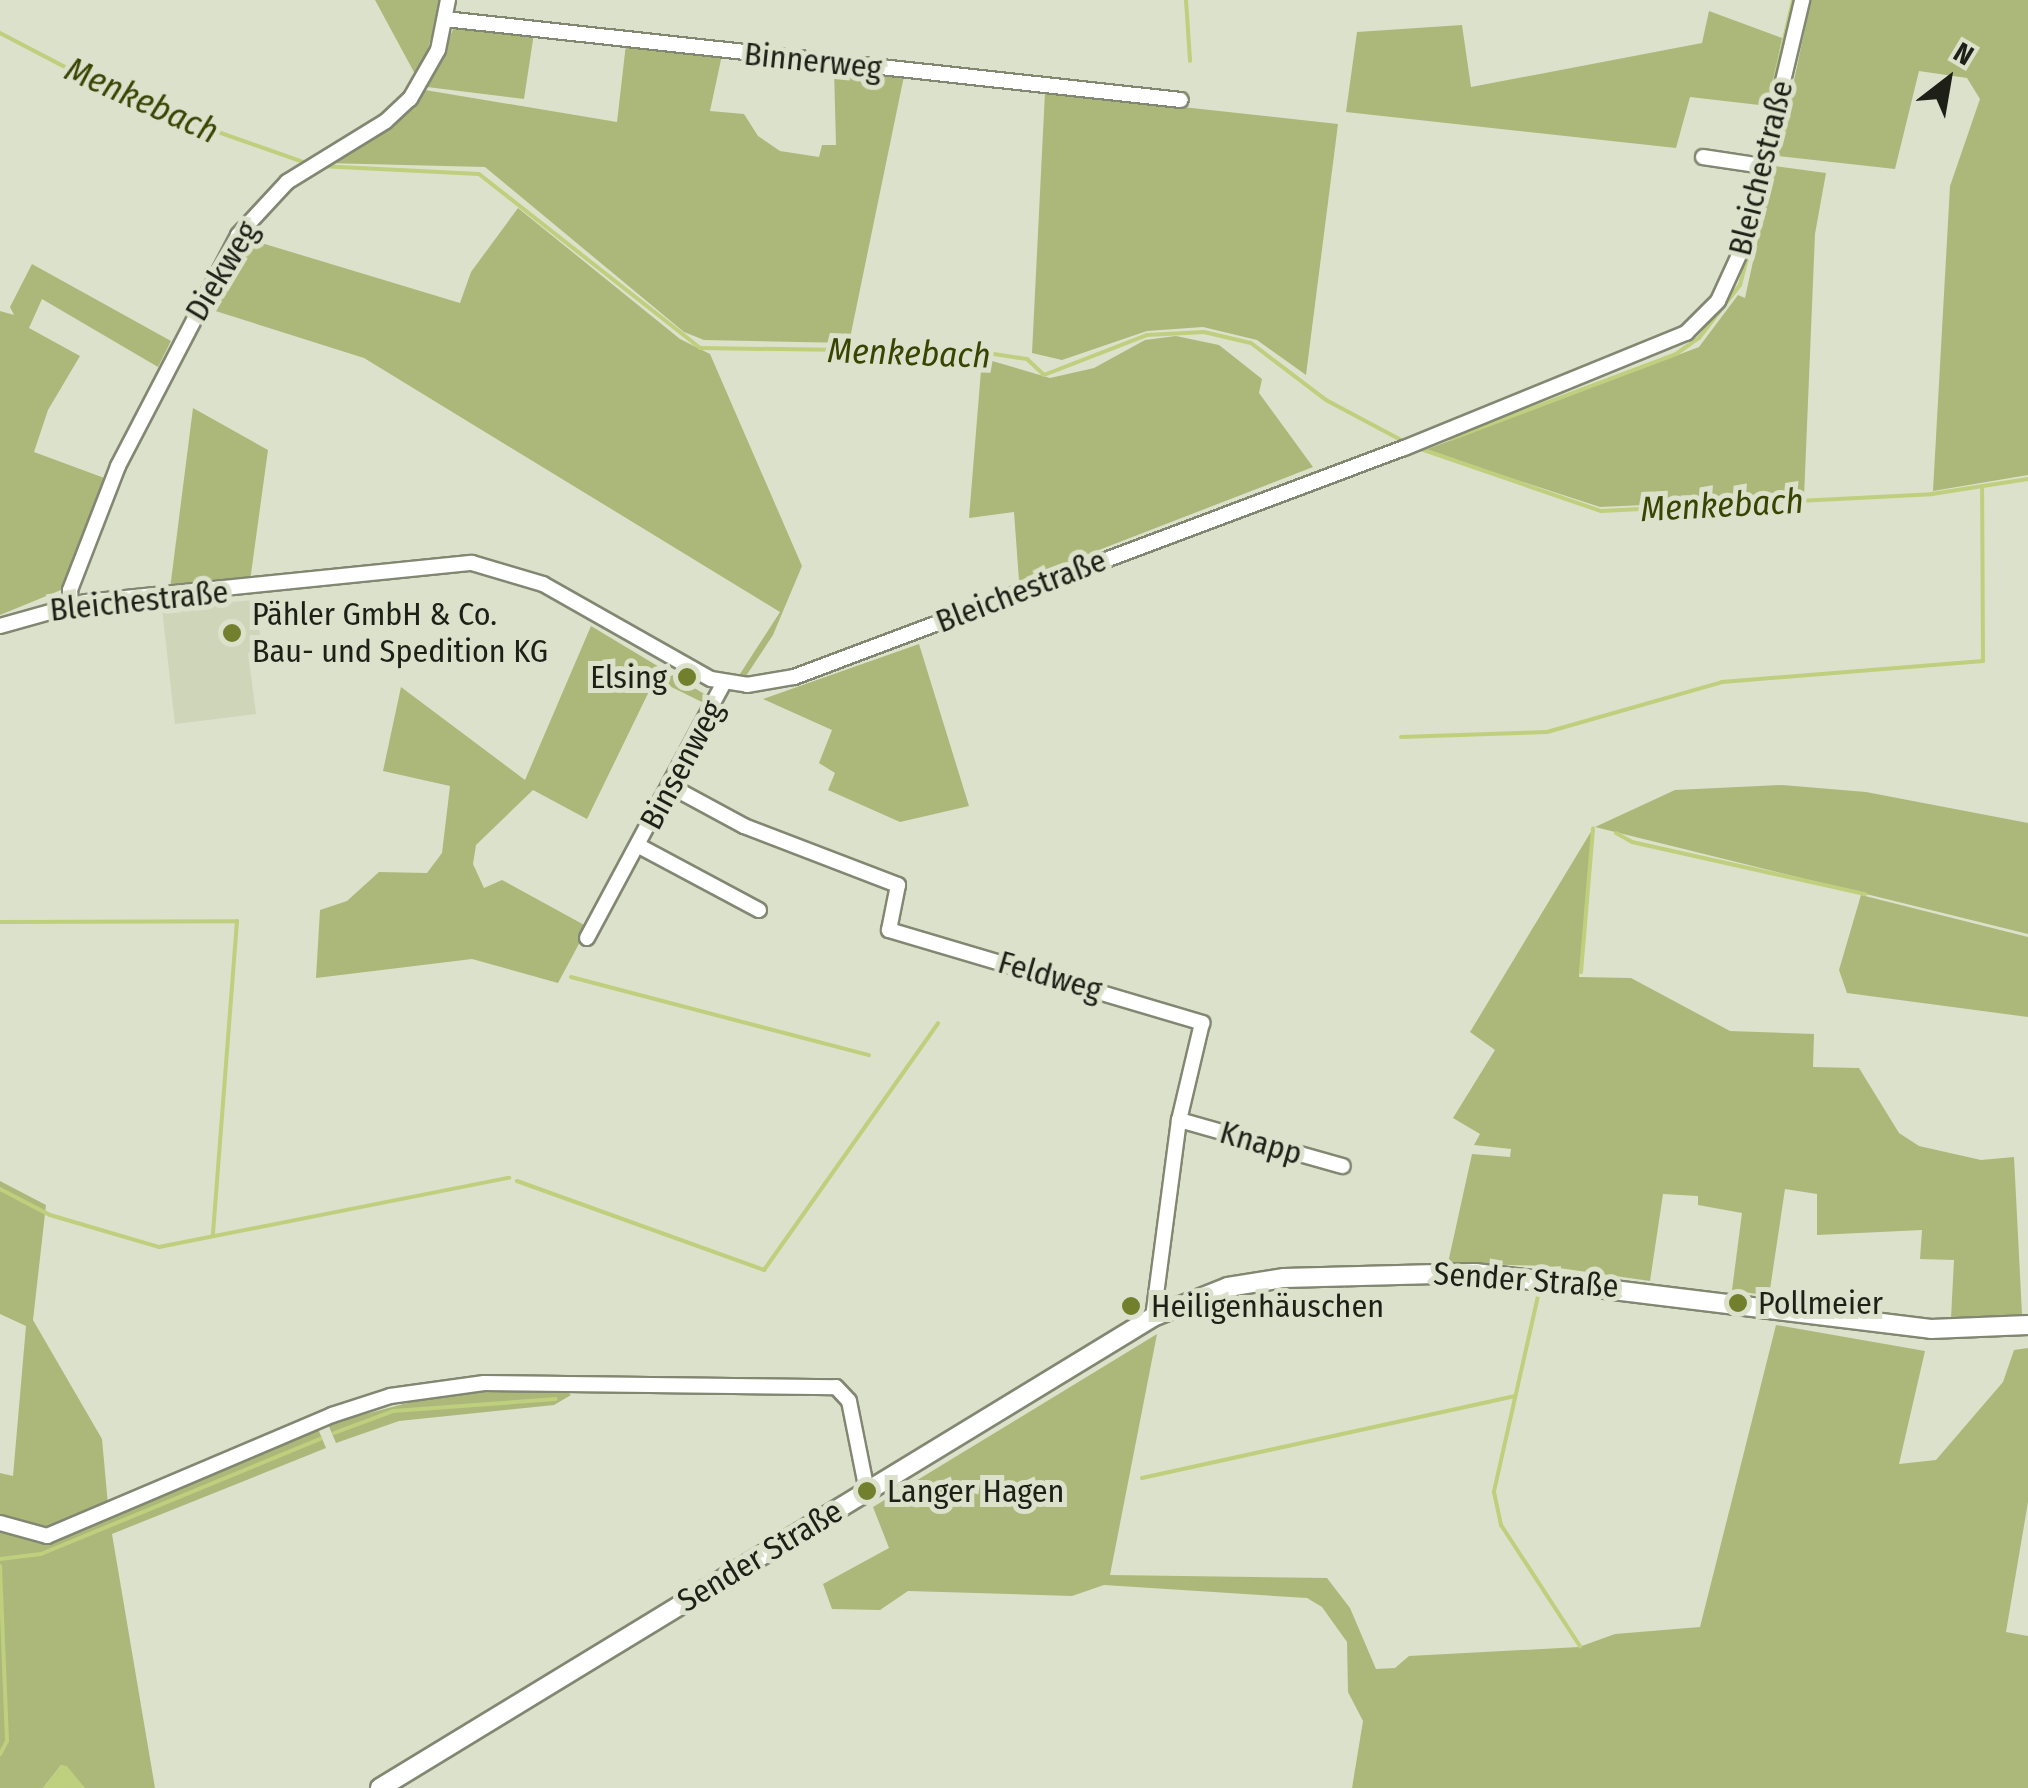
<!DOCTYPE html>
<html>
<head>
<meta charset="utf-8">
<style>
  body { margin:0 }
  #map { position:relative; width:2028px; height:1788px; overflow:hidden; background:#dce1cb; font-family:"Fira Sans Condensed",sans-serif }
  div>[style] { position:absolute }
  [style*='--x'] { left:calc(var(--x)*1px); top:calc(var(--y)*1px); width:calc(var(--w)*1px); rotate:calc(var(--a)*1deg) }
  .built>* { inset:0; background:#ced5b9 }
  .green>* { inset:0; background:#abb87a }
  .water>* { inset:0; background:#becf7d }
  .stream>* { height:4px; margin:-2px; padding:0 2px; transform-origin:2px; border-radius:2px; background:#becf7d }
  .roads { filter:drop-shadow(2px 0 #828772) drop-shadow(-2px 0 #828772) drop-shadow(0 2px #828772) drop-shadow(0 -2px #828772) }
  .minor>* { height:14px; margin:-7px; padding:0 7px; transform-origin:7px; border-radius:7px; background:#fff }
  .major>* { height:18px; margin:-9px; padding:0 9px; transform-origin:9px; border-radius:9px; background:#fff }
  .dots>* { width:28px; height:28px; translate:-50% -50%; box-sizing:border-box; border:5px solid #dce1cb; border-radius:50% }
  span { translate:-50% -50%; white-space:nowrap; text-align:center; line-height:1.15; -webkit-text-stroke:10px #dce1cb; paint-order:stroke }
  .street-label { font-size:32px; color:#1e2018 }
  .poi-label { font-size:32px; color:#1e2018 }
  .left { translate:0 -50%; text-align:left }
  .right { translate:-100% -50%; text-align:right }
  .water-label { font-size:35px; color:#394302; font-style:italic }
  .north { position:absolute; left:1898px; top:30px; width:100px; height:100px; -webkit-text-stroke:8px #dce1cb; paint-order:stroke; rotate:31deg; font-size:28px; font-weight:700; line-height:40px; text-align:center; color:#1e2018 }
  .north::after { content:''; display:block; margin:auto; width:35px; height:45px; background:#1e2018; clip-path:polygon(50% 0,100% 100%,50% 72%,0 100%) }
</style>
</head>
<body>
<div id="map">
  <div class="built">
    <i style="clip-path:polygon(255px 600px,262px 649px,248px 653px,256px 714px,175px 724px,162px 608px)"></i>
  </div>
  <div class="green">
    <i style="clip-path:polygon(375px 0,442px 0,421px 73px,415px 74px)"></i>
    <i style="clip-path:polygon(1811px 0,2028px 0,2028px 475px,1933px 491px,1950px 186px,1980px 99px,1967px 78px,1919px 71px,1895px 169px,1778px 156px)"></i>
    <i style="clip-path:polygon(1709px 11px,1782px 38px,1768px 106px,1690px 97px,1676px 148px,1346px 112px,1357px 32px,1462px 25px,1471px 87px,1702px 43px)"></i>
    <i style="clip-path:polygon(456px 23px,534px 33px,524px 99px,427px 87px)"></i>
    <i style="clip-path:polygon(626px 44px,722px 55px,710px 111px,744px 114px,758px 136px,780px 151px,819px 157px,822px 145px,836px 145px,834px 69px,904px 76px,849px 343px,704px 340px,684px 332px,485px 167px,325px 163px,411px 107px,425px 90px,617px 122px)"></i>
    <i style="clip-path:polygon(1045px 92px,1338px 124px,1306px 375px,1257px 340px,1203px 327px,1147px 331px,1062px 360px,1032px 353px)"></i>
    <i style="clip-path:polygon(1774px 166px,1826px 173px,1815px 234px,1804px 498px,1600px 507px,1425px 450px,1699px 347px,1738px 295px,1745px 298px)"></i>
    <i style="clip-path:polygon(518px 208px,680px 339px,710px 354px,802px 566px,773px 635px,746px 676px,740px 674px,780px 612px,364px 358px,206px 308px,245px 238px,460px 303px,471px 272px)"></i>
    <i style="clip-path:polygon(32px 264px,171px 341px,158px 367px,42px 299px,29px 328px,80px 356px,48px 410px,34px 452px,107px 479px,61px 590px,0 615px,0 311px,14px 315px,10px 307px)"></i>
    <i style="clip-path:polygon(1176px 336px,1219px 345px,1262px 379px,1259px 393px,1313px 467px,1019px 581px,1014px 512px,969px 518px,982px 358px,1050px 378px,1094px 368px,1145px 340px)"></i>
    <i style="clip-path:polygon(193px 408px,268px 450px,250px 581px,170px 589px)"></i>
    <i style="clip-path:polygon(591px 626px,711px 698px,710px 706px,655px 679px,587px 819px,533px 790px,476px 845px,473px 864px,484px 888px,502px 880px,588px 927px,558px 983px,472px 959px,316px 978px,320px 910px,347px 901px,379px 872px,427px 873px,442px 853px,450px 786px,383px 771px,401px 687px,525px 780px)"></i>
    <i style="clip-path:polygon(919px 644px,969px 806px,900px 822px,828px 790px,835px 773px,819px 763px,832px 730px,763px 699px)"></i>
    <i style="clip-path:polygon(1782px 785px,1866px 792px,2028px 823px,2028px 934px,1595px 827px,1675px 790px)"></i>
    <i style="clip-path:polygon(1592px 830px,1579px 977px,1631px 978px,1730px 1031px,1814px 1034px,1813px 1067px,1859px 1068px,1899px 1133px,1919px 1146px,1981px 1160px,2014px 1157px,2022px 1314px,1951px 1318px,1954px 1260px,1920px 1259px,1922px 1230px,1817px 1235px,1817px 1194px,1785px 1189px,1769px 1296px,1732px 1290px,1742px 1213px,1698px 1205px,1698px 1196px,1663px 1194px,1650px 1281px,1545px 1266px,1448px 1263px,1472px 1154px,1510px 1157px,1511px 1149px,1474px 1145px,1480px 1134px,1453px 1118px,1495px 1050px,1470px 1032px)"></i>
    <i style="clip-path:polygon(1861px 895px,2028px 937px,2028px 1017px,1847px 993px,1839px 970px)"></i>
    <i style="clip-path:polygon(0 1181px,46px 1205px,33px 1320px,102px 1439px,109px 1516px,318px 1429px,326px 1448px,112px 1534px,155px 1788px,85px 1788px,61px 1765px,43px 1788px,0 1788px,0 1473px,13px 1476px,26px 1326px,0 1314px)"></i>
    <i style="clip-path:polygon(1776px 1325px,1925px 1351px,1899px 1464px,1936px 1460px,2003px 1382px,2014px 1350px,2028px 1348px,2028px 1502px,2006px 1632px,2028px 1636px,2028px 1788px,1352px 1788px,1363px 1721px,1348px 1692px,1347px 1642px,1322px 1607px,1307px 1598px,1104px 1585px,1072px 1596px,908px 1591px,880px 1610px,832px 1609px,823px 1584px,889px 1548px,873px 1507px,1157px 1334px,1110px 1575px,1327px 1578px,1350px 1608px,1376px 1669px,1395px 1668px,1409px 1656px,1579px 1647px,1615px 1634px,1700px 1627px)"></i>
    <i style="clip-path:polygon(566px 1390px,571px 1395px,554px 1405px,399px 1421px,336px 1443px,328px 1424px,445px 1393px)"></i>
  </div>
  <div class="water">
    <i style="clip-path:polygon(61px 1765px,67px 1766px,85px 1788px,43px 1788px)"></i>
  </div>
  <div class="stream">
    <i style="--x:1186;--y:0;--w:61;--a:86.2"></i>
    <i style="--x:0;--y:33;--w:147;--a:27.6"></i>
    <i style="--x:130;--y:101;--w:187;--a:19.4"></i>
    <i style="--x:1769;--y:105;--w:108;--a:-77.1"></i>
    <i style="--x:1774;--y:154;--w:158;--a:-77.2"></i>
    <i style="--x:320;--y:166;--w:159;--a:2.9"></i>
    <i style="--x:479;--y:174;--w:281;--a:38.2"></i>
    <i style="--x:700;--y:348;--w:281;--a:0.8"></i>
    <i style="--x:981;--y:352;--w:47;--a:8.7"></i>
    <i style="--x:1027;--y:359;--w:23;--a:43"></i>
    <i style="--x:1044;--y:375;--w:110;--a:-21.2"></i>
    <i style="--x:1147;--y:335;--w:57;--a:-3"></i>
    <i style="--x:1204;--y:332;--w:48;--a:13.2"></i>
    <i style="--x:1251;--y:343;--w:94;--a:37.2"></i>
    <i style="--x:1326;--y:400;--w:92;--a:28"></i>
    <i style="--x:1451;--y:439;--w:241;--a:-20.7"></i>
    <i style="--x:1676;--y:354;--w:28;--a:-35"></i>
    <i style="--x:1699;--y:338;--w:67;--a:-52.3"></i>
    <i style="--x:1740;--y:285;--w:121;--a:-75.2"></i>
    <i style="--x:1415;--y:447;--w:197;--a:19"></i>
    <i style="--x:1601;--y:511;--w:331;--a:-2.9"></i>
    <i style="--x:1932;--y:494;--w:97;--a:-8.9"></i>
    <i style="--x:1401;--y:737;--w:146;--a:-2"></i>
    <i style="--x:1547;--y:732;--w:182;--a:-15.9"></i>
    <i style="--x:1722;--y:682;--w:262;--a:-4.6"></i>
    <i style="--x:1983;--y:661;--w:175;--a:-90.3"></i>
    <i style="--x:1616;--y:833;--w:18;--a:29"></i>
    <i style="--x:1632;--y:842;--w:239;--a:12.6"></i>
    <i style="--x:0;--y:922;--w:237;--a:-0.2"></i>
    <i style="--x:237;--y:921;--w:316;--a:94.4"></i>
    <i style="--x:1581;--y:972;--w:144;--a:-85.2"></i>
    <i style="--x:571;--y:977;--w:308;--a:14.7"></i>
    <i style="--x:517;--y:1181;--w:263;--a:19.8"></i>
    <i style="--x:764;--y:1270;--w:302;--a:-54.8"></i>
    <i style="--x:0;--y:1189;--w:56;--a:27.5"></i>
    <i style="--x:50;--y:1215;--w:114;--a:16.4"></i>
    <i style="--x:159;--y:1247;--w:357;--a:-11.2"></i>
    <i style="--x:1538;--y:1296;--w:201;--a:102.7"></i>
    <i style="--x:1494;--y:1492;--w:34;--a:78"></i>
    <i style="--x:1501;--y:1525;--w:145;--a:56.9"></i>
    <i style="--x:334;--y:1433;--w:63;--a:-20.4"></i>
    <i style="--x:393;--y:1411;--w:163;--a:-4.2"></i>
    <i style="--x:1142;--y:1478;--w:381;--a:-12.4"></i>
    <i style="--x:0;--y:1559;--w:41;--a:-7"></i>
    <i style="--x:41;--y:1554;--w:302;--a:-22.4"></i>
    <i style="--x:0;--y:1566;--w:175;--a:87.7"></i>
    <i style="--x:7;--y:1741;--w:15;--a:118"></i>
  </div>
  <div class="roads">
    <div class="minor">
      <i style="--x:445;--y:19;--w:740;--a:6.28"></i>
      <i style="--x:1703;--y:157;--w:61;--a:8.5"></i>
      <i style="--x:71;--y:604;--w:14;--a:-94"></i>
      <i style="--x:70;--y:590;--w:133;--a:-68.8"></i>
      <i style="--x:118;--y:466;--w:260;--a:-62.5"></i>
      <i style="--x:238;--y:235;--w:72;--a:-47.2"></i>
      <i style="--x:287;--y:182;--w:116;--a:-31.6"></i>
      <i style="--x:386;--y:121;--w:33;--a:-43"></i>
      <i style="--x:410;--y:99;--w:56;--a:-60.3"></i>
      <i style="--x:438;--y:50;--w:51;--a:-78.7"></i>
      <i style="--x:0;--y:626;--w:89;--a:-15.6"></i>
      <i style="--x:86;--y:602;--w:388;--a:-5.8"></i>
      <i style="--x:472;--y:563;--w:74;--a:16.5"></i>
      <i style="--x:543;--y:584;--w:193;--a:29.5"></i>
      <i style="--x:711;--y:679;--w:36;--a:9"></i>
      <i style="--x:747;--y:685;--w:48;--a:-9.7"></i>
      <i style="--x:794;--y:677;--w:652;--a:-20.58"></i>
      <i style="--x:1404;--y:448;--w:305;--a:-22.2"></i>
      <i style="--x:1686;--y:333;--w:45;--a:-45"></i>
      <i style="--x:1718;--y:301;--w:65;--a:-65.4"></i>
      <i style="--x:1745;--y:242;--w:249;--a:-76.7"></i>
      <i style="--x:672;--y:787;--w:82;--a:28.4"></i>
      <i style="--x:744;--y:826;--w:165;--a:21"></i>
      <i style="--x:898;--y:885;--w:46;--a:101.3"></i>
      <i style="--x:889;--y:930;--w:327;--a:16.5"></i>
      <i style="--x:1202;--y:1023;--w:100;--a:103.3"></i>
      <i style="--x:1179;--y:1120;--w:199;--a:97.5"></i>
      <i style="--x:639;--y:846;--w:136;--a:28.1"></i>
      <i style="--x:587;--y:938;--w:289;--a:-61.8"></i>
      <i style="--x:1179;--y:1120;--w:170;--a:15.7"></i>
      <i style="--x:0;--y:1523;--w:49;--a:15.5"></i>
      <i style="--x:47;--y:1536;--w:310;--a:-23"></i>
      <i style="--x:332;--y:1415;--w:61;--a:-18.1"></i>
      <i style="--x:390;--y:1396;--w:95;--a:-7.9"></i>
      <i style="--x:484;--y:1383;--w:352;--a:0.7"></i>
      <i style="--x:836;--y:1387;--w:19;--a:47"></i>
      <i style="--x:849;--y:1401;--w:92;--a:78.7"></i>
    </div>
    <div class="major">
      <i style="--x:380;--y:1788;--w:905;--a:-31.35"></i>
      <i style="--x:1153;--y:1317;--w:81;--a:-21.8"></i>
      <i style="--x:1228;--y:1287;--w:57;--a:-9.1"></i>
      <i style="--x:1284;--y:1278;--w:191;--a:-1.5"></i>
      <i style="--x:1475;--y:1273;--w:459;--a:7"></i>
      <i style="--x:1931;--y:1329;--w:97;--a:-2.4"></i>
    </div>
  </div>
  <div class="dots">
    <i style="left:232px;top:633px;background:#72802e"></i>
    <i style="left:687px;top:677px;background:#72802e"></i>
    <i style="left:1738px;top:1303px;background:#72802e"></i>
    <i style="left:1131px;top:1306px;background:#72802e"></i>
    <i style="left:867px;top:1491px;background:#72802e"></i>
  </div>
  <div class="street-label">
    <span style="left:813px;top:61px;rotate:6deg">Binnerweg</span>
    <span style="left:1761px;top:168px;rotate:-76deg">Bleichestraße</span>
    <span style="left:222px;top:271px;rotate:-59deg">Diekweg</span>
    <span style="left:1021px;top:591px;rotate:-21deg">Bleichestraße</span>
    <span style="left:139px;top:601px;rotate:-6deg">Bleichestraße</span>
    <span style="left:682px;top:765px;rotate:-62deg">Binsenweg</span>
    <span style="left:1050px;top:976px;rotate:16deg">Feldweg</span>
    <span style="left:1261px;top:1143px;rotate:16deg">Knapp</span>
    <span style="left:1526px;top:1280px;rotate:4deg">Sender Straße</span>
    <span style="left:760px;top:1556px;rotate:-31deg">Sender Straße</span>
  </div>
  <div class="poi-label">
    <span class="left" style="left:252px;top:633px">Pähler GmbH &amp; Co.<br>Bau- und Spedition KG</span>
    <span class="right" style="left:667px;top:677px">Elsing</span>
    <span class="left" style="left:1758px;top:1303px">Pollmeier</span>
    <span class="left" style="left:1151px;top:1306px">Heiligenhäuschen</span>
    <span class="left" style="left:887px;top:1491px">Langer Hagen</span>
  </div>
  <div class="water-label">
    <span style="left:142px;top:100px;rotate:24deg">Menkebach</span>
    <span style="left:909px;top:353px;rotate:2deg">Menkebach</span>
    <span style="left:1722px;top:505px;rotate:-3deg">Menkebach</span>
  </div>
  <div class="north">N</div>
</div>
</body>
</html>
